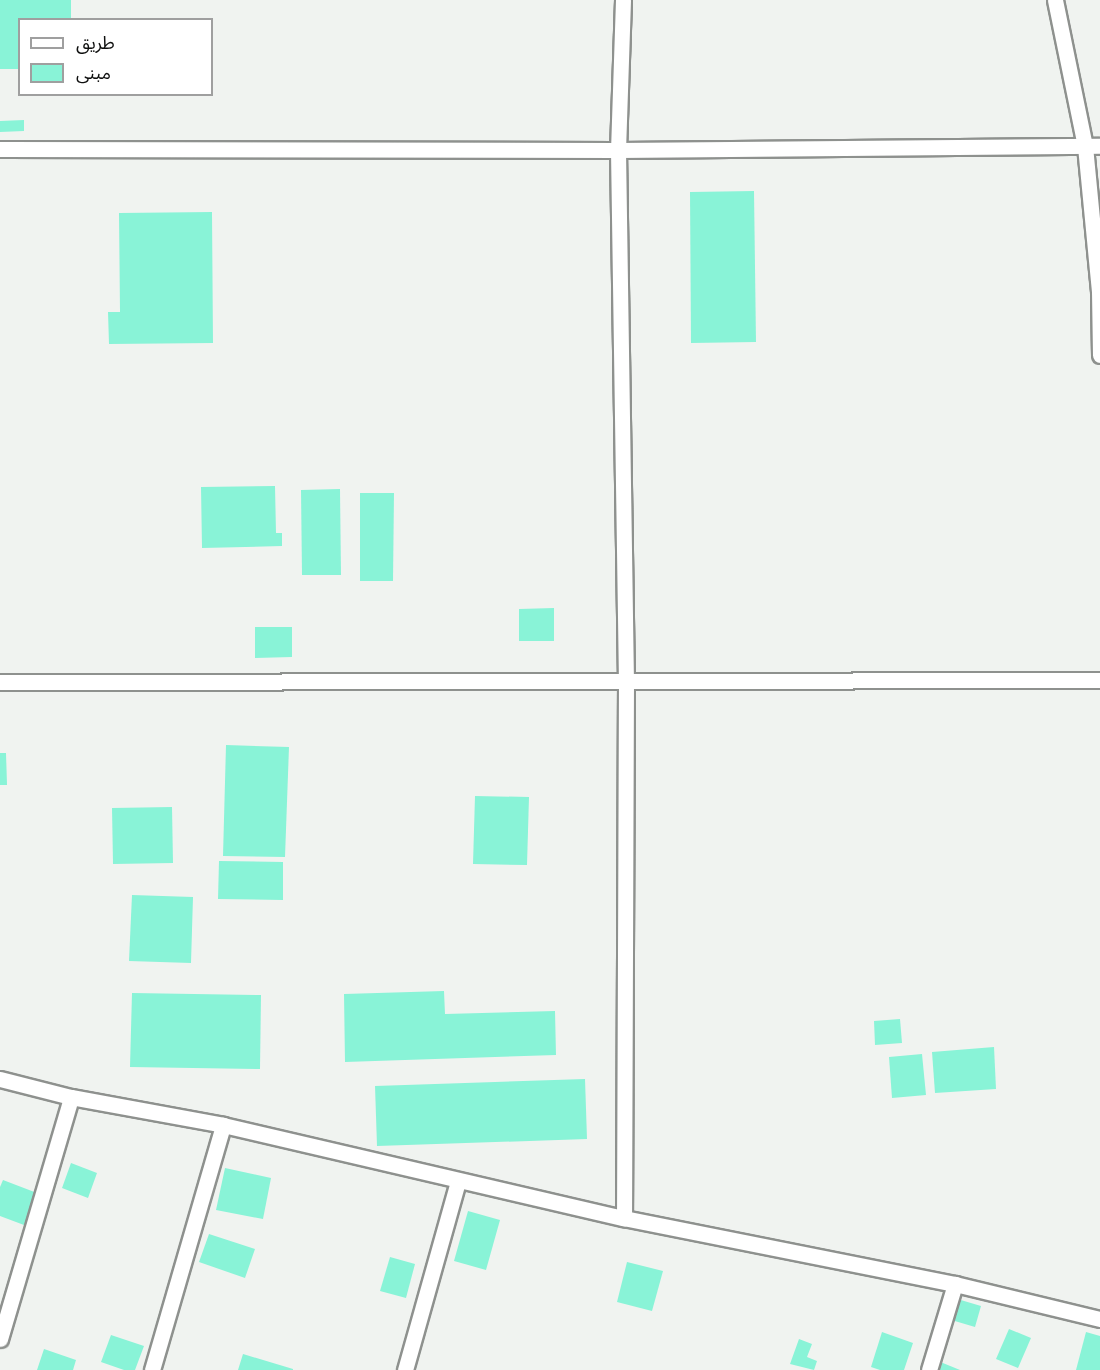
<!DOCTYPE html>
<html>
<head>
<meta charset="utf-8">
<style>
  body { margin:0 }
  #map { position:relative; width:1100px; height:1370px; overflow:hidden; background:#f0f3f0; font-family:"Fira Sans Condensed","Noto Sans Arabic",sans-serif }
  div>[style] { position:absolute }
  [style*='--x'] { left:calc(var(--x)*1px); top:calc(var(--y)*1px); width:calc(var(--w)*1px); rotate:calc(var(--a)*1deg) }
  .building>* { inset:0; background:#89f3d7 }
  .roads { filter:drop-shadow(2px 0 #8e918e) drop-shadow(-2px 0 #8e918e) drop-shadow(0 2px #8e918e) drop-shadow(0 -2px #8e918e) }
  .minor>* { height:15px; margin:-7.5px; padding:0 7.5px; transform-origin:7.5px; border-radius:7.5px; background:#fff }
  span { translate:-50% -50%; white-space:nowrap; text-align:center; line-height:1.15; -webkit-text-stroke:4.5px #fff; paint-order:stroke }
  .legend { position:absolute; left:18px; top:18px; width:195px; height:78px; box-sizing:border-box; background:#fff; border:2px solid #9f9f9f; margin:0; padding:8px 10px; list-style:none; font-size:18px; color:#0f100f }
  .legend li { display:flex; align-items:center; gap:12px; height:30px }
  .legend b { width:30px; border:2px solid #9f9f9f }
</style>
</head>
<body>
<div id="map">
  <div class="building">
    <i style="clip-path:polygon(0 0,71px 0,71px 20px,20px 20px,20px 69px,0 69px)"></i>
    <i style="clip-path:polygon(24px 120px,24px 131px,0 132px,0 121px)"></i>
    <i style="clip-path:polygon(754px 191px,756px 342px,691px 343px,690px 192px)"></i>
    <i style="clip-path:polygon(212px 212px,213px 343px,109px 344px,108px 312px,120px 312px,119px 213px)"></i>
    <i style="clip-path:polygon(275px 486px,276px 533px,282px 533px,282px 546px,202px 548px,201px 487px)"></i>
    <i style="clip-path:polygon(340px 489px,341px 575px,302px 575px,301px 490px)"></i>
    <i style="clip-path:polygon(360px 493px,394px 493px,393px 581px,360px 581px)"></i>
    <i style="clip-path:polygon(554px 608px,554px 641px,519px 641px,519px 609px)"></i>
    <i style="clip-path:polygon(255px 627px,292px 627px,292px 657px,255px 658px)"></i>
    <i style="clip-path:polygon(226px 745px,289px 747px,285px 857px,223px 856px)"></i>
    <i style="clip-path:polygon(0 753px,6px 753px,7px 785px,0 785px)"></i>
    <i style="clip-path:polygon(475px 796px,529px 797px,527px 865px,473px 864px)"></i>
    <i style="clip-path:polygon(172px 807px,173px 863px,113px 864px,112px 808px)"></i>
    <i style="clip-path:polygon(219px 861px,283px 862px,283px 900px,218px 899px)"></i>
    <i style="clip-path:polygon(132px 895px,193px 897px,191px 963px,129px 961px)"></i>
    <i style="clip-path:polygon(444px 991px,445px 1014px,555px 1011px,556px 1055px,345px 1062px,344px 994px)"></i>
    <i style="clip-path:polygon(132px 993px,261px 995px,260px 1069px,130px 1067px)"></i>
    <i style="clip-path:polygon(900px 1019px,902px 1043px,875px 1045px,874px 1021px)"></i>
    <i style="clip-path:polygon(994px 1047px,996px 1089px,935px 1093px,932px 1052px)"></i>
    <i style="clip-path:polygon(922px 1054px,926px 1095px,892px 1098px,889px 1057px)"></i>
    <i style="clip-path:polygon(585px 1079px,587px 1139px,377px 1146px,375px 1086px)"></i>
    <i style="clip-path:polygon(71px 1163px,97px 1173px,88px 1198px,62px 1188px)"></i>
    <i style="clip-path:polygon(225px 1168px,271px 1178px,263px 1219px,216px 1210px)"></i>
    <i style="clip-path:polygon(3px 1180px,37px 1193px,24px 1225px,0 1216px,0 1187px)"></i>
    <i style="clip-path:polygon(468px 1211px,500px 1220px,486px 1270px,454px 1261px)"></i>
    <i style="clip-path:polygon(209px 1234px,255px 1249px,245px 1278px,199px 1262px)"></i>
    <i style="clip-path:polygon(390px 1257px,415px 1264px,406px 1298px,380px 1291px)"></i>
    <i style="clip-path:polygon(627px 1262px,663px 1271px,652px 1311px,617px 1302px)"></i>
    <i style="clip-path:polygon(954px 1298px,981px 1306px,975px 1327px,948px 1319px)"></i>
    <i style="clip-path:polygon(1009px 1329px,1031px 1338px,1018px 1368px,996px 1359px)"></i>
    <i style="clip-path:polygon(882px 1332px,913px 1343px,904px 1370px,880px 1370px,871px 1367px)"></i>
    <i style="clip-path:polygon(1086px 1332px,1100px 1336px,1100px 1370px,1076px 1370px)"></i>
    <i style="clip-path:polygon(111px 1335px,144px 1346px,135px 1370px,124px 1370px,101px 1362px)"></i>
    <i style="clip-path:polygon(799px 1339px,812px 1344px,807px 1357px,817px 1361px,814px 1370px,790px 1364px)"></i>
    <i style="clip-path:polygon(44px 1349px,76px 1360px,73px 1370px,37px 1370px)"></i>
    <i style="clip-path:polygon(243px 1354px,293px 1369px,293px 1370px,238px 1370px)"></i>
    <i style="clip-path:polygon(938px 1361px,960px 1370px,934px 1370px)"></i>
  </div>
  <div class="roads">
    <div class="minor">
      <i style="--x:623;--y:0;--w:150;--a:91.9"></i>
      <i style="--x:618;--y:150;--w:531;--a:89.14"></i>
      <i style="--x:626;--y:681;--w:537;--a:90.21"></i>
      <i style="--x:1055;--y:0;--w:149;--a:78.4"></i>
      <i style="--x:1085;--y:146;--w:146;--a:84.5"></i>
      <i style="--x:1099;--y:291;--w:64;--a:89.1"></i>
      <i style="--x:0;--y:149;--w:618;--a:0.09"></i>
      <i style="--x:618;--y:150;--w:482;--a:-0.5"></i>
      <i style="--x:0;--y:682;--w:1100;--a:-0.1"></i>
      <i style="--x:0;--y:1079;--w:73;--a:14.2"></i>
      <i style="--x:71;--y:1097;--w:155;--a:10.4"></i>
      <i style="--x:223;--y:1125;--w:412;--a:13.1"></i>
      <i style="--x:624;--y:1218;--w:338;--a:11.3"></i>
      <i style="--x:955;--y:1284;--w:149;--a:13.6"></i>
      <i style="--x:0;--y:1339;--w:252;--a:-73.6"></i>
      <i style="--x:152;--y:1370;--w:255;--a:-73.8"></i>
      <i style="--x:405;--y:1370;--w:196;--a:-74.3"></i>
      <i style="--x:929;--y:1370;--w:90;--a:-73.2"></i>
    </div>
  </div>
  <ul class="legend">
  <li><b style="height:8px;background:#fff"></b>طريق</li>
  <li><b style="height:16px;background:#89f3d7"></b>مبنى</li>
  </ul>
</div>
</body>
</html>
